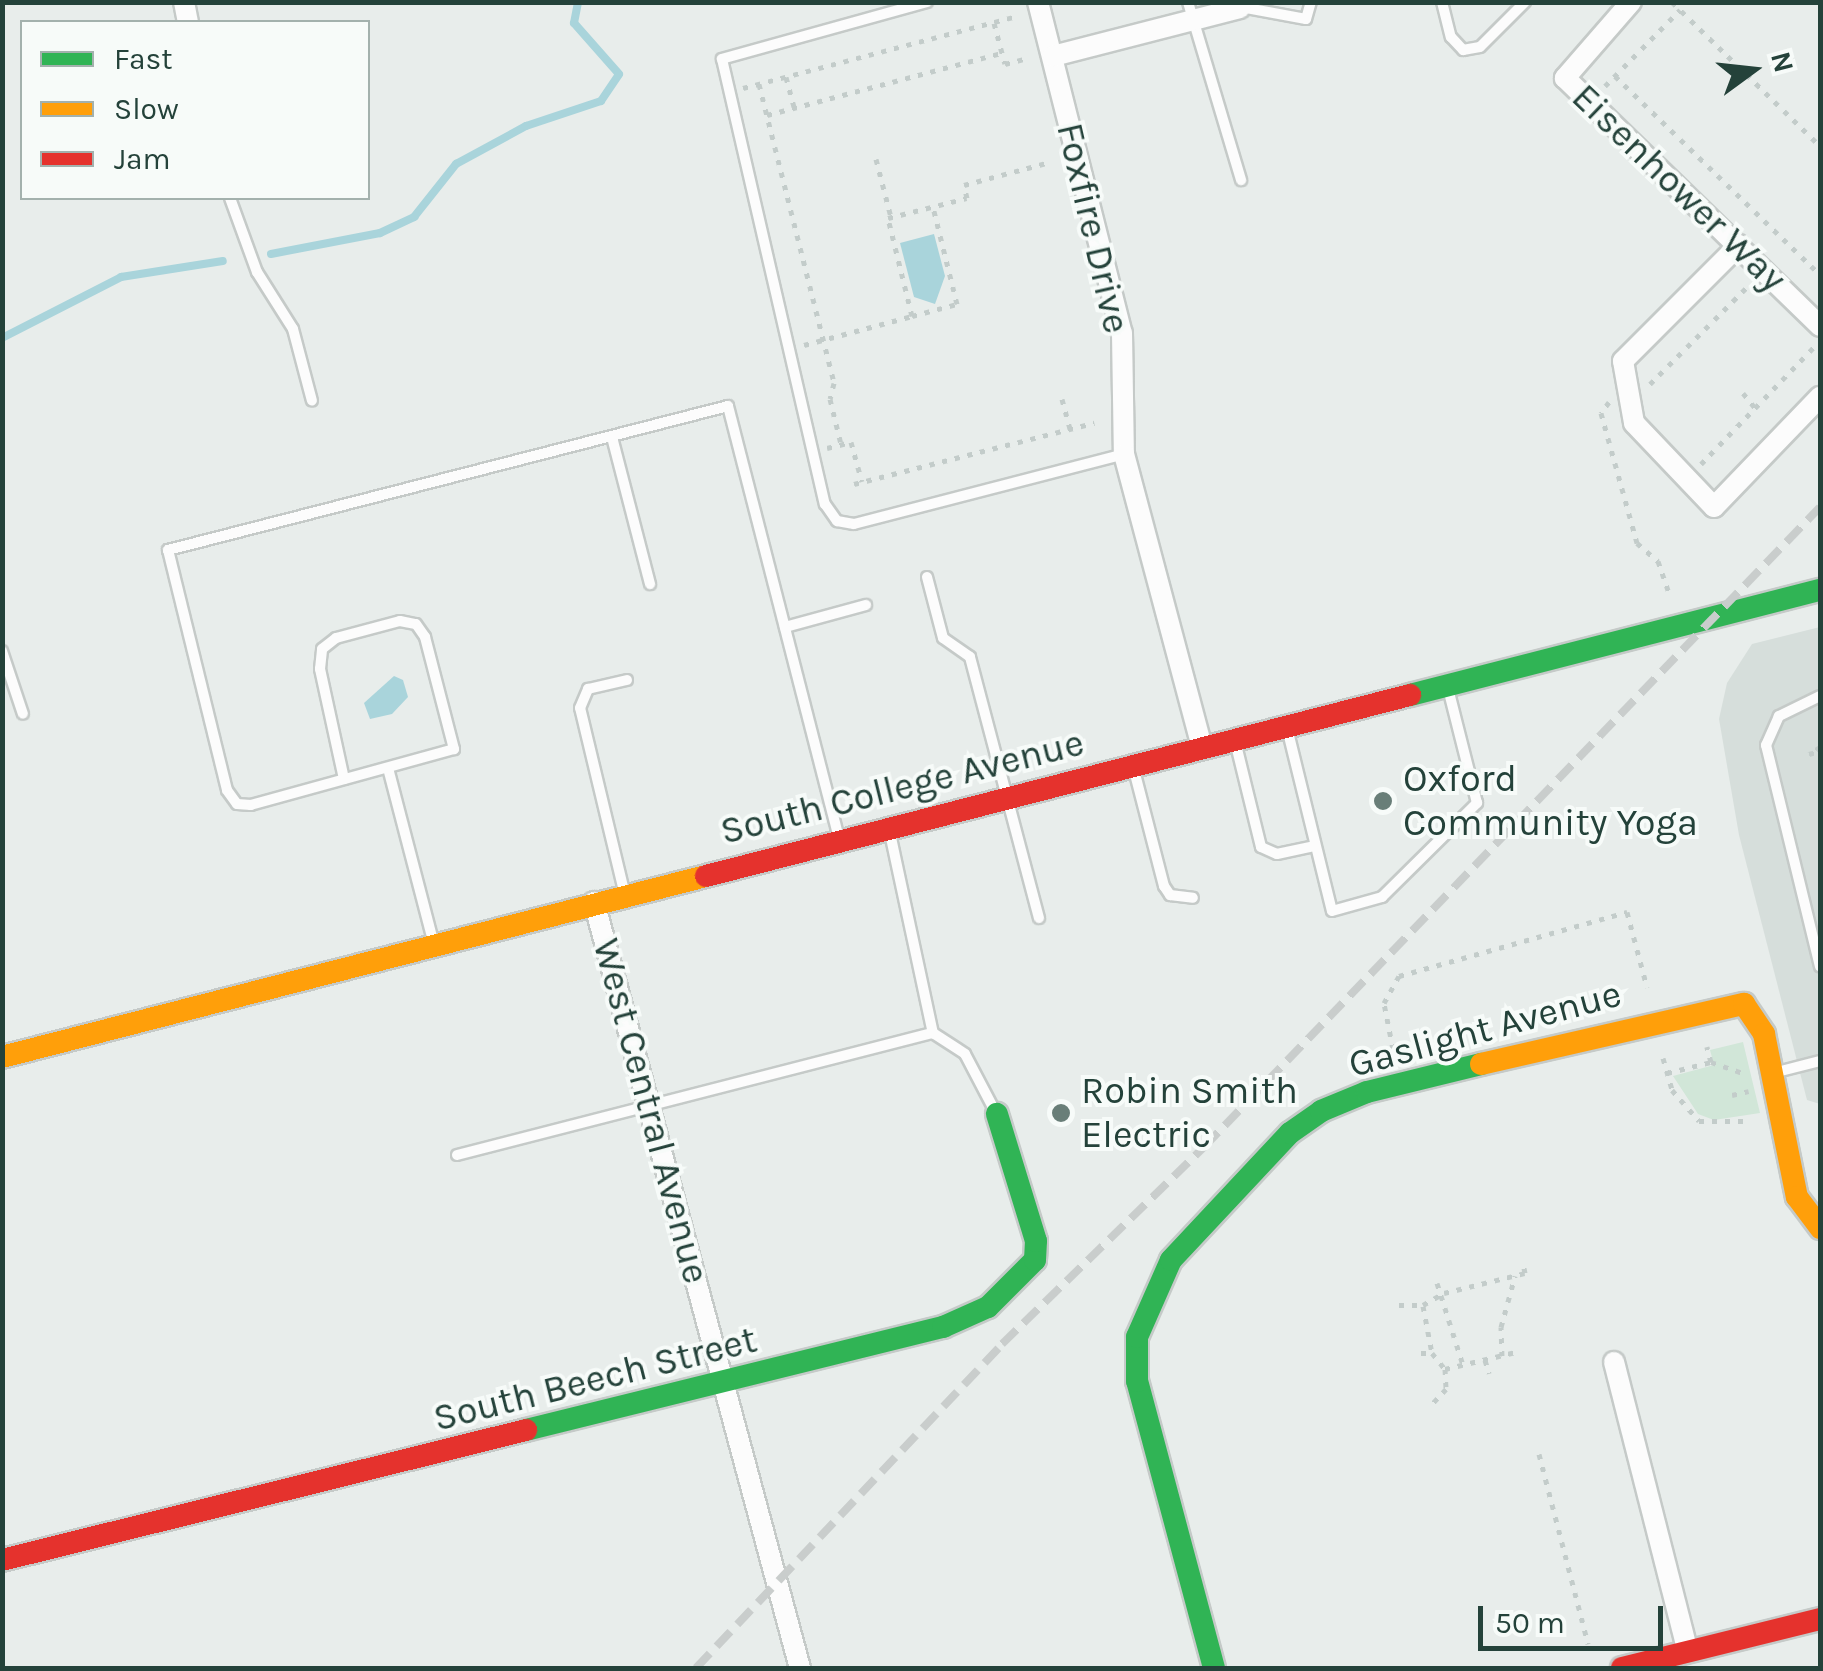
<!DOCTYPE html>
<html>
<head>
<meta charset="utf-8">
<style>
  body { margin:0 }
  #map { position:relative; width:1823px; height:1671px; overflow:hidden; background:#e8edeb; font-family:Karla,sans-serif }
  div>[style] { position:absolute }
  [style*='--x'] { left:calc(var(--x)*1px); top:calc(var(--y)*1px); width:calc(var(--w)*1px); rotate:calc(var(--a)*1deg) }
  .built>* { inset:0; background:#d6dedb }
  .green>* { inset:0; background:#d1e6d8 }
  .water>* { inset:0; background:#a9d4db }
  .stream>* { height:8px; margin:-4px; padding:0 4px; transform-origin:4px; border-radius:4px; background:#a9d4db }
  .path>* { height:5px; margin-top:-2.5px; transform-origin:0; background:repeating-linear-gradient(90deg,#c3ccca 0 5px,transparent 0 13px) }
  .roads { filter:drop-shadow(2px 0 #c5cac8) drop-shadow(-2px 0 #c5cac8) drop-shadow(0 2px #c5cac8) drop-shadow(0 -2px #c5cac8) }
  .lane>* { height:10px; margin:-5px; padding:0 5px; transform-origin:5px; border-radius:5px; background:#fcfcfc }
  .street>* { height:20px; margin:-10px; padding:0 10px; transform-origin:10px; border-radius:10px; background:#fcfcfc }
  .fast>* { height:22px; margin:-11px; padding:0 11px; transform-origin:11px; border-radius:11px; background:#30b455 }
  .slow>* { height:22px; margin:-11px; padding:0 11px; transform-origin:11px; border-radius:11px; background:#ff9f0a }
  .jam>* { height:22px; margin:-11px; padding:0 11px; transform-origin:11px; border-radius:11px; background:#e5322d }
  .rail>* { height:8px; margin-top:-4px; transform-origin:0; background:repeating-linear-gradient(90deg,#c9cdcc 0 20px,transparent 0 30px) }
  .dots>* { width:28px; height:28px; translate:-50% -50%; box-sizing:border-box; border:5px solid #f7fbf9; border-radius:50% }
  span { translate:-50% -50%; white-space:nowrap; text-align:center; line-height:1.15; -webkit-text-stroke:8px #f7fbf9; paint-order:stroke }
  .street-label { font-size:38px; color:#24423a }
  .poi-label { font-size:38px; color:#24423a }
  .left { translate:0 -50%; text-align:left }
  .frame { position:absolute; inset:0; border:5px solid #24423a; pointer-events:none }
  .legend { position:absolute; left:20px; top:20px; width:350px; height:180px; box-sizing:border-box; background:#f7fbf9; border:2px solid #a3b1ad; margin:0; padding:12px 18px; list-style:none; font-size:30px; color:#24423a }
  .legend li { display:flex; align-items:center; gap:20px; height:50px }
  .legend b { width:50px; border:2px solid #a3b1ad }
  .north { position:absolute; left:1703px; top:20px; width:100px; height:100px; -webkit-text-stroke:8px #f7fbf9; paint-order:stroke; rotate:75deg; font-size:28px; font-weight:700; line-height:40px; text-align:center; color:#24423a }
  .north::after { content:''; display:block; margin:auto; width:35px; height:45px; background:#24423a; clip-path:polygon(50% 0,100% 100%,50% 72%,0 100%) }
  .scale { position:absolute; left:1478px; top:1606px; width:185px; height:45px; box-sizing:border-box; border:5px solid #24423a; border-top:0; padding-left:12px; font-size:30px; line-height:35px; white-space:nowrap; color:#24423a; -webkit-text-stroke:8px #f7fbf9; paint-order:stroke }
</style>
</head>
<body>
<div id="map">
  <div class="built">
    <i style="clip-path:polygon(1820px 627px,1820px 1104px,1807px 1100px,1739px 835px,1719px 719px,1727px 683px,1752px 644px)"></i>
  </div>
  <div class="green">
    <i style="clip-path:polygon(1743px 1042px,1760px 1113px,1714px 1120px,1698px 1114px,1673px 1076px,1714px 1065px,1710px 1050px)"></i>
  </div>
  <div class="water">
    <i style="clip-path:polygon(934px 234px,945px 276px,935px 304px,914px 297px,900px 243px)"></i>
    <i style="clip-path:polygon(394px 676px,403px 680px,408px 697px,392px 714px,370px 719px,364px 703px)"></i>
  </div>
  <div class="stream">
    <i style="--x:271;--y:254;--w:111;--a:-10.9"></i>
    <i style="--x:380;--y:233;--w:38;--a:-25"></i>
    <i style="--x:414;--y:217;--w:68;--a:-51.6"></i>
    <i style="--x:456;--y:164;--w:80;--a:-28.5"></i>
    <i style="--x:526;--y:126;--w:79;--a:-18.4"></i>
    <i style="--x:601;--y:101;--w:32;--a:-56"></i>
    <i style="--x:619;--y:74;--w:68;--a:-131.4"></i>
    <i style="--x:574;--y:23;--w:21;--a:-79"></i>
    <i style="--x:2;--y:338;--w:134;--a:-27.1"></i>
    <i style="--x:121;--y:277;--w:103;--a:-8.9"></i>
  </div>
  <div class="path">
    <i style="--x:1672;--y:2;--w:206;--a:44.2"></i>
    <i style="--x:994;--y:23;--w:42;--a:75"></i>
    <i style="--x:1005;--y:64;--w:20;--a:-15"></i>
    <i style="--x:1615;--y:76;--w:286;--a:44.1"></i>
    <i style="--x:786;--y:77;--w:31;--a:75"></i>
    <i style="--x:759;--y:84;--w:308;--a:75.9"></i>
    <i style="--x:834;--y:383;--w:16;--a:104"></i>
    <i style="--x:830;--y:399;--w:46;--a:76.3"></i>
    <i style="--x:1605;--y:86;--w:107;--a:-45.4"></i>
    <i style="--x:743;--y:88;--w:279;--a:-14.7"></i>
    <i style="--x:767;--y:115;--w:243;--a:-14.8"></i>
    <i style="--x:876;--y:159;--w:60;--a:75.5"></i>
    <i style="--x:912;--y:316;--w:47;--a:-14.9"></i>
    <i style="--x:957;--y:304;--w:100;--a:-103.9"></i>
    <i style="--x:804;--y:345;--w:112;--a:-15"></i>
    <i style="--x:912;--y:316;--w:101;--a:-103.8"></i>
    <i style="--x:888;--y:218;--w:81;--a:-14.2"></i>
    <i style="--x:967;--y:198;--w:13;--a:-103"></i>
    <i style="--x:964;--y:185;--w:89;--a:-15"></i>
    <i style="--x:1650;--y:384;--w:139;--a:-45"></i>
    <i style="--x:1743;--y:393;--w:19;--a:51"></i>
    <i style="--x:1062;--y:399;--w:31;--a:75"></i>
    <i style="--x:1609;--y:402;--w:14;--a:126"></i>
    <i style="--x:1601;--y:413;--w:135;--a:74.5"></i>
    <i style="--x:1637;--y:543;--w:28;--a:41"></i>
    <i style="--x:1658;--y:561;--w:37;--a:71"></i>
    <i style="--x:827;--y:448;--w:25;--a:-14"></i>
    <i style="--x:851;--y:442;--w:41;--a:74.6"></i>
    <i style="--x:1701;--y:464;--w:164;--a:-46"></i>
    <i style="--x:854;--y:484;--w:248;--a:-14.3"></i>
    <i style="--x:1820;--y:747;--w:13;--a:148"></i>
    <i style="--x:1809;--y:754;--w:11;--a:-15"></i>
    <i style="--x:1393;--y:1049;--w:47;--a:-101.1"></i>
    <i style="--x:1384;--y:1003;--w:31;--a:-61"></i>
    <i style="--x:1399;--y:976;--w:237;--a:-15.7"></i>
    <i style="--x:1627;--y:912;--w:78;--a:75.1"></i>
    <i style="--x:1663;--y:1058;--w:33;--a:74"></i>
    <i style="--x:1672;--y:1090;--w:41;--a:48.9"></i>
    <i style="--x:1699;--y:1121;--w:47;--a:0"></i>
    <i style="--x:1711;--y:1062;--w:34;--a:19"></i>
    <i style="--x:1667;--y:1073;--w:45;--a:-14"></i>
    <i style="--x:1711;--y:1062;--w:16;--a:-105"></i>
    <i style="--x:1732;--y:1095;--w:17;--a:-13"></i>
    <i style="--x:1437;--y:1283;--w:86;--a:72.4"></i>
    <i style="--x:1399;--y:1305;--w:24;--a:0"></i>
    <i style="--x:1423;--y:1305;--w:24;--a:-30"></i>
    <i style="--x:1444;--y:1293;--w:83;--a:-13.9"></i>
    <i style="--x:1525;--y:1273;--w:10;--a:-101"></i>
    <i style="--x:1423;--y:1306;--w:48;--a:79.2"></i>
    <i style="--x:1421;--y:1353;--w:11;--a:0"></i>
    <i style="--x:1432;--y:1353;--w:21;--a:51"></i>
    <i style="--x:1445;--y:1369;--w:20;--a:87"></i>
    <i style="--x:1446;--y:1389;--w:19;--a:133"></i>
    <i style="--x:1502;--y:1356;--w:29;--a:-92"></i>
    <i style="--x:1501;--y:1327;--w:53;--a:-74.6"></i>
    <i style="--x:1485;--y:1360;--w:14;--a:73"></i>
    <i style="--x:1445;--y:1369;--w:77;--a:-13.5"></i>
    <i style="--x:1539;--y:1454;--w:196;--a:75.5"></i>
  </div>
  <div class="roads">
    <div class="lane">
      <i style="--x:927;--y:2;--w:213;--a:164.5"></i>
      <i style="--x:722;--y:59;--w:457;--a:77"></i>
      <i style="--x:825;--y:504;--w:21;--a:55"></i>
      <i style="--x:837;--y:521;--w:17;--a:10"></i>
      <i style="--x:854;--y:524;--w:279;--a:-14.5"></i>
      <i style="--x:1188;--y:2;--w:186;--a:73.4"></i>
      <i style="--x:1442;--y:2;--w:36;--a:76"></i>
      <i style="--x:1451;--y:37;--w:18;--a:47"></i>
      <i style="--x:1463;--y:50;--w:17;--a:-10"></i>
      <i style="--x:1480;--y:47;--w:64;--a:-45"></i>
      <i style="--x:1241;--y:7;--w:66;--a:10.5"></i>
      <i style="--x:1306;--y:19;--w:18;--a:-74"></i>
      <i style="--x:230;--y:198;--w:79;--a:70"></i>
      <i style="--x:257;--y:272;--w:67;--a:57.7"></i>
      <i style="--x:293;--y:329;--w:74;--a:75.2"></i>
      <i style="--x:612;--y:437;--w:152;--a:75.5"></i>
      <i style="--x:927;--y:577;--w:63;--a:75.3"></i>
      <i style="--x:943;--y:638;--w:33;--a:35"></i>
      <i style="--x:970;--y:657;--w:270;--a:75.2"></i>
      <i style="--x:785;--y:627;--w:84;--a:-15.2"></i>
      <i style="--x:2;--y:651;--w:66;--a:71.6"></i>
      <i style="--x:1820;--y:696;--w:46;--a:154"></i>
      <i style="--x:1779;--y:716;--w:32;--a:114"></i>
      <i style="--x:1766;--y:745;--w:228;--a:76.3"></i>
      <i style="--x:1288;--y:732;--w:184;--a:76.2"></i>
      <i style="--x:1332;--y:911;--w:52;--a:-15.6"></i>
      <i style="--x:1382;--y:897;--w:134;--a:-44.7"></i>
      <i style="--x:1477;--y:803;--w:119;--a:-104.2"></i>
      <i style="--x:1236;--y:745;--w:105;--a:76.2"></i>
      <i style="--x:1261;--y:847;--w:17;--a:24"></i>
      <i style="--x:1277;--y:854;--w:39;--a:-12"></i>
      <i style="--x:388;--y:768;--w:179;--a:75.4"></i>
      <i style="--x:1134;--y:770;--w:120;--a:75.5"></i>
      <i style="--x:1164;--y:886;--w:11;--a:56"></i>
      <i style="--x:1170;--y:895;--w:23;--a:7"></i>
      <i style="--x:344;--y:779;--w:113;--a:-102.3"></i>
      <i style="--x:320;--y:669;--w:20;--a:-84"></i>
      <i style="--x:322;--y:649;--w:18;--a:-38"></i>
      <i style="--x:336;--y:638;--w:66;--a:-14.9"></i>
      <i style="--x:400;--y:621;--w:16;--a:11"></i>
      <i style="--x:416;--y:624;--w:16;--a:55"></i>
      <i style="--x:425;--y:637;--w:116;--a:75.5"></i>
      <i style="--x:454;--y:749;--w:211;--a:164.6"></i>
      <i style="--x:251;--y:805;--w:14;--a:-176"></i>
      <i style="--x:237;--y:804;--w:17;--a:-126"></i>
      <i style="--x:227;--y:790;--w:247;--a:-103.8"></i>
      <i style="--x:168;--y:550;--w:578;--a:-14.42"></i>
      <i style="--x:728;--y:406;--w:446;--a:75.6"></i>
      <i style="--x:890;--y:833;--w:205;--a:77.9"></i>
      <i style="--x:624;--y:891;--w:188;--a:-103.5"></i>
      <i style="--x:580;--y:708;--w:21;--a:-67"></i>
      <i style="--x:588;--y:689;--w:40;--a:-13"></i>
      <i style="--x:1773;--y:1073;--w:49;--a:-14.3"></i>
      <i style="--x:457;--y:1155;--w:491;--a:-14.4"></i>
      <i style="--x:933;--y:1033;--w:38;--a:33"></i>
      <i style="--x:965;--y:1054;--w:67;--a:62.3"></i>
    </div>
    <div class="street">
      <i style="--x:184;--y:2;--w:20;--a:79"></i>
      <i style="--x:1038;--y:2;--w:341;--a:75.8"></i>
      <i style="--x:1122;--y:333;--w:121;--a:89.1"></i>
      <i style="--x:1124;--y:454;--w:303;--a:75.1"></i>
      <i style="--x:1631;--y:2;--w:101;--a:131"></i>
      <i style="--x:1565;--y:78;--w:356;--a:44.2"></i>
      <i style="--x:1053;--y:56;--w:193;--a:-14.4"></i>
      <i style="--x:1739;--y:245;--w:164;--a:135"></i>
      <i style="--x:1623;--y:361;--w:63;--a:79.9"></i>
      <i style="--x:1634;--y:423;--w:116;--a:46.4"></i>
      <i style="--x:1714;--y:507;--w:153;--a:-46.1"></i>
      <i style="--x:594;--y:902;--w:793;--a:74.95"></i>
      <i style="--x:1614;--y:1362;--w:299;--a:75.7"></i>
    </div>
    <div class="fast">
      <i style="--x:1410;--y:695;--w:423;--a:-14.4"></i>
      <i style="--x:526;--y:1430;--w:430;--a:-13.9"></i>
      <i style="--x:943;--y:1327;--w:49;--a:-24"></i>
      <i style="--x:988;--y:1307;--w:66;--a:-45"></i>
      <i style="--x:1035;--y:1260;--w:19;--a:-87"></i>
      <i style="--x:1036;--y:1241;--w:133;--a:-107.1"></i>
      <i style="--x:1214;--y:1668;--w:297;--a:-105"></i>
      <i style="--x:1137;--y:1381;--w:44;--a:-90"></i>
      <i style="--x:1137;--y:1337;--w:84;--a:-66.2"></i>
      <i style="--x:1171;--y:1260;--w:174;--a:-46.9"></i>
      <i style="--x:1290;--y:1133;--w:38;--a:-35"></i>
      <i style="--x:1321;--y:1111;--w:50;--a:-22.4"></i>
      <i style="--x:1367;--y:1092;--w:117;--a:-13.8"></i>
    </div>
    <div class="slow">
      <i style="--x:2;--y:1057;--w:727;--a:-14.42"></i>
      <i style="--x:1481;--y:1064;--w:270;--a:-12.9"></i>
      <i style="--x:1744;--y:1004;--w:36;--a:56"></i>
      <i style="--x:1764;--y:1034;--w:166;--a:78.6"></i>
      <i style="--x:1797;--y:1197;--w:39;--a:53"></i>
    </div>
    <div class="jam">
      <i style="--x:706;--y:876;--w:727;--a:-14.42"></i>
      <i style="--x:2;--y:1560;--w:540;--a:-13.93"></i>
      <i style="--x:1622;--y:1668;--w:204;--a:-13.9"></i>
    </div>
  </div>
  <div class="rail">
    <i style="--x:696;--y:1668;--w:446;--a:-46.6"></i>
    <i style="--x:1002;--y:1344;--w:282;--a:-44.3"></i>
    <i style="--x:1204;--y:1147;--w:888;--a:-46.09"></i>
  </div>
  <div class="dots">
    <i style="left:1383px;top:801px;background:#697e78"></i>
    <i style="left:1061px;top:1113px;background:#697e78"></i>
  </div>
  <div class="street-label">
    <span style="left:1679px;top:188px;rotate:44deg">Eisenhower Way</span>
    <span style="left:1093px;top:228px;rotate:77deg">Foxfire Drive</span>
    <span style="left:902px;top:787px;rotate:-14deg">South College Avenue</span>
    <span style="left:1485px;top:1029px;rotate:-15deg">Gaslight Avenue</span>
    <span style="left:651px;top:1111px;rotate:75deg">West Central Avenue</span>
    <span style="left:595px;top:1379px;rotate:-14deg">South Beech Street</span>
  </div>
  <div class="poi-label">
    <span class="left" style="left:1403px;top:801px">Oxford<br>Community Yoga</span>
    <span class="left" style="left:1081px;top:1113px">Robin Smith<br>Electric</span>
  </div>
  <div class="frame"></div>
  <ul class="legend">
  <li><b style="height:12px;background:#30b455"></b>Fast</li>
  <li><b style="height:12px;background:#ff9f0a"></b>Slow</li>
  <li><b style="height:12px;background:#e5322d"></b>Jam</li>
  </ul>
  <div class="north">N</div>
  <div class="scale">50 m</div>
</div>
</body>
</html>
